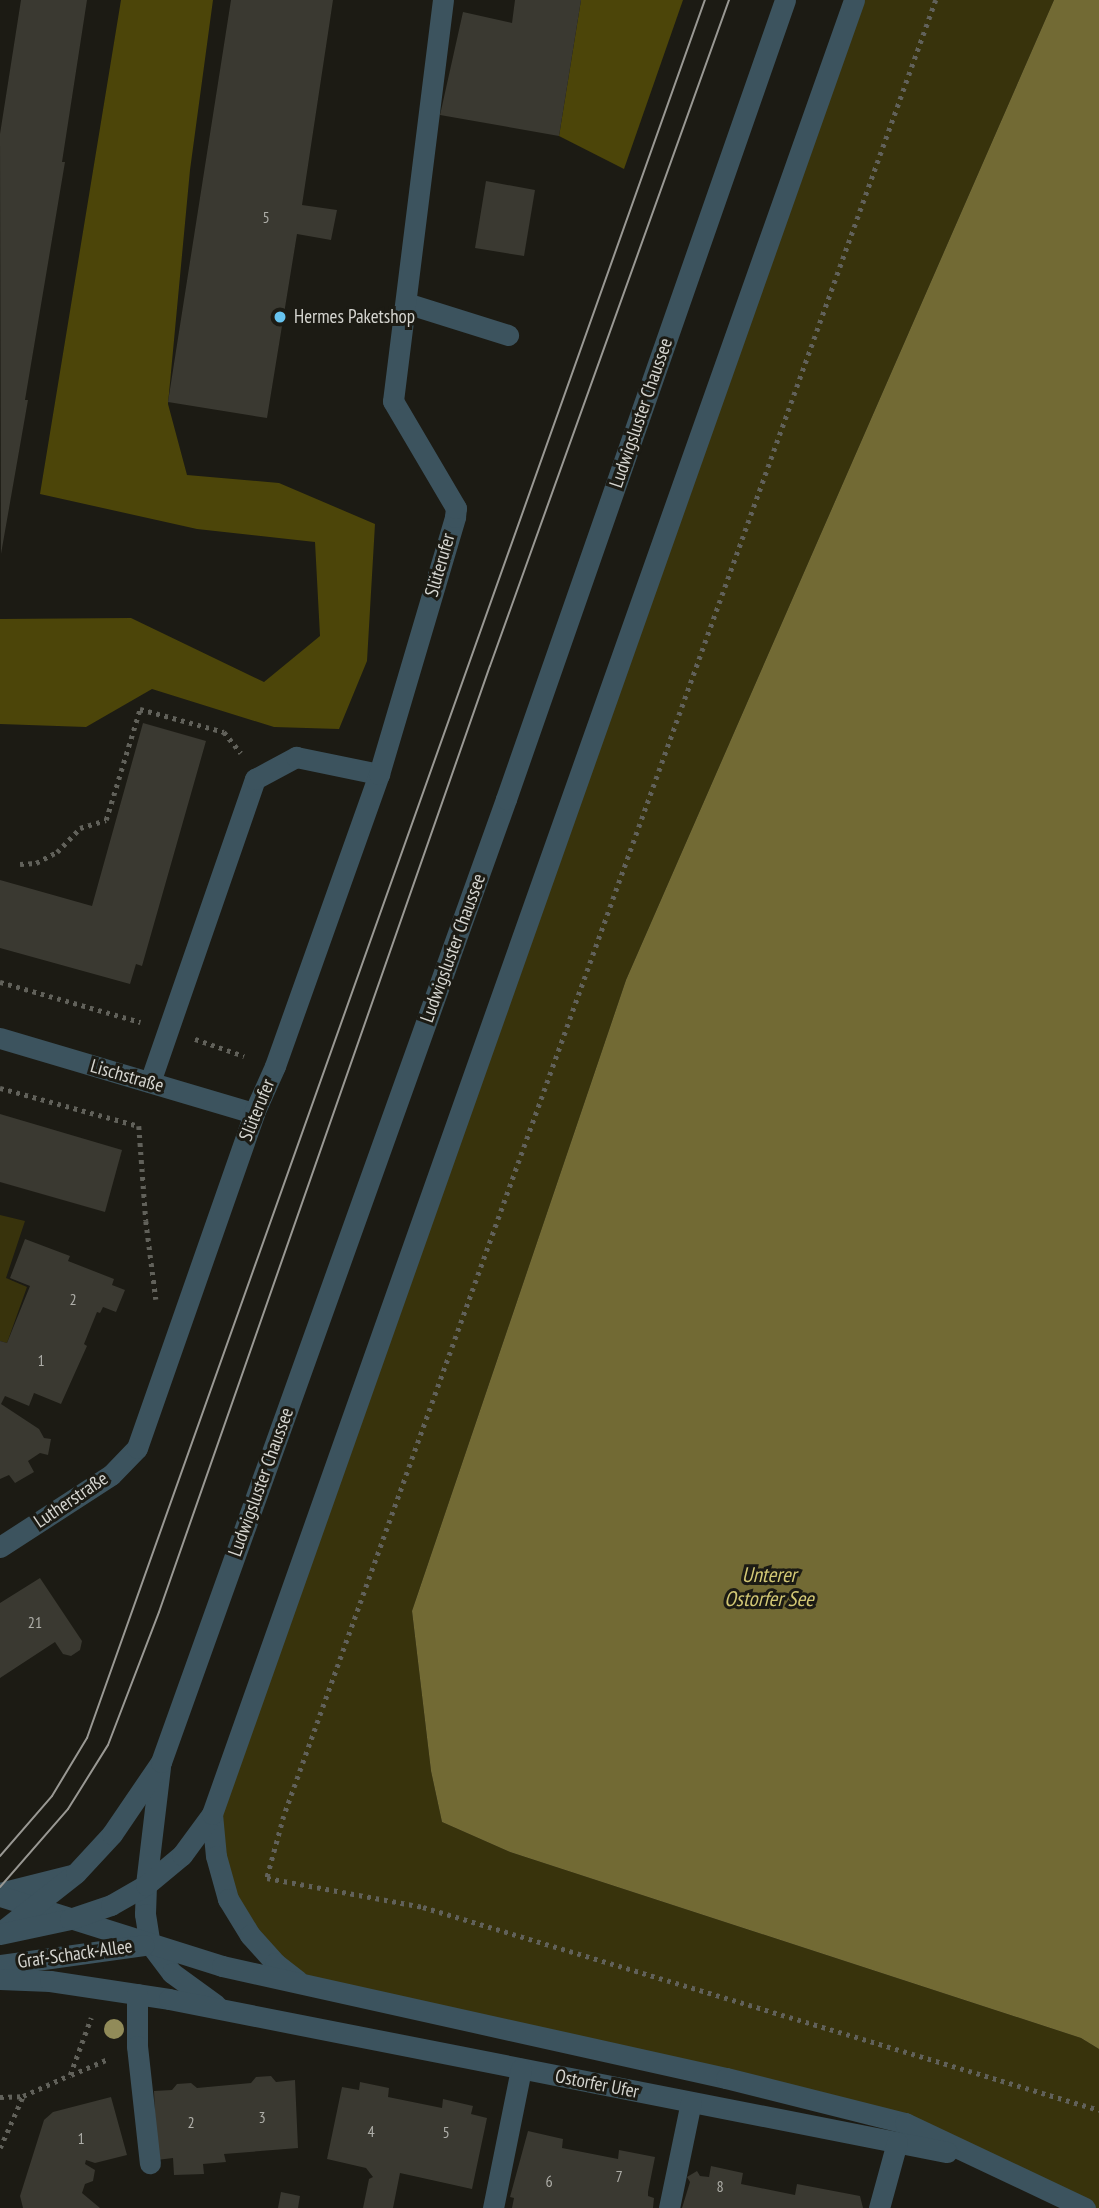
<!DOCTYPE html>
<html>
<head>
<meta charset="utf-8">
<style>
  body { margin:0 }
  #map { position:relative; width:1099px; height:2208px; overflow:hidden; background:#1c1b14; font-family:"PT Sans Narrow",sans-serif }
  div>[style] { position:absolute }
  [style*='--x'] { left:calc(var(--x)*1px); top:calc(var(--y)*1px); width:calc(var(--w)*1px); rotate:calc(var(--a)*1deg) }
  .green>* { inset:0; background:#38330c }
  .forest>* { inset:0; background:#4c4509 }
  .water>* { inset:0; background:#726a34 }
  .building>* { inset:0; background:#3a3931 }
  .path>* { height:4.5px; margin-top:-2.25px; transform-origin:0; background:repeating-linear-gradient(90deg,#61615a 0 3.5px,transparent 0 8.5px) }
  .minor>* { height:21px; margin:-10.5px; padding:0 10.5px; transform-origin:10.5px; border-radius:10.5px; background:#3c535e }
  .tram>* { height:2px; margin:-1px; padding:0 1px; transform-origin:1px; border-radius:1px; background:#999893 }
  .trees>* { width:20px; height:20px; margin:-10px; border-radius:50%; background:#918b59 }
  .dots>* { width:19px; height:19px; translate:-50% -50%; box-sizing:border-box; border:4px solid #1c1b14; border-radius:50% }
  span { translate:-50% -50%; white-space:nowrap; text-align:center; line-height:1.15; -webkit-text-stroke:6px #1c1b14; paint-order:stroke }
  .number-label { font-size:16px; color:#aeaea8 }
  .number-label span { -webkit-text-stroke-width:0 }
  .poi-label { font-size:19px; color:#d5d5d0 }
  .left { translate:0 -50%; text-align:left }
  .street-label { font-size:19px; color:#d5d5d0 }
  .water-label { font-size:21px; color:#d3c875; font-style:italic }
</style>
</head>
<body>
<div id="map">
  <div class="green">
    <i style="clip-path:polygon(854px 0,1054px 0,626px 980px,412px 1611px,431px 1771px,442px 1822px,510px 1852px,1081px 2038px,1099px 2049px,1099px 2208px,1085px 2208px,905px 2123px,305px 1987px,228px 1899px,212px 1814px)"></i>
    <i style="clip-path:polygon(0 1215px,25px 1221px,6px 1278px,27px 1287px,7px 1343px,0 1341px)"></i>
  </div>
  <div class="forest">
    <i style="clip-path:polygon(121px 0,213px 0,190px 170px,168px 404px,187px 475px,279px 483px,375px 524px,367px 661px,339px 729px,274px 727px,152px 689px,86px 727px,0 724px,0 619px,131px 618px,264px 682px,320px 636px,315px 542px,197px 529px,40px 494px)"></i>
    <i style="clip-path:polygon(581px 0,683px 0,624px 169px,559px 136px)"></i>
  </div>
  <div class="water">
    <i style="clip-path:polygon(1054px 0,1099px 0,1099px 2049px,1081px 2038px,510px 1852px,442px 1822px,431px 1771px,412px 1611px,626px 980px)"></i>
  </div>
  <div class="building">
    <i style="clip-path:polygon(21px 0,87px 0,62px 162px,65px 162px,25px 400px,28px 400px,1px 554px,0 134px)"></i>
    <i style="clip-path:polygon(231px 0,333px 0,302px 205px,337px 210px,331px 240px,297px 234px,267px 418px,168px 402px)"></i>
    <i style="clip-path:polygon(515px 0,581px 0,559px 136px,440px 115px,463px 12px,512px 23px)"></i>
    <i style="clip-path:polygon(486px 181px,535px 190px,524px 256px,475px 248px)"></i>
    <i style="clip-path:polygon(143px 723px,206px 741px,142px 966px,136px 964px,130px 984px,0 948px,0 880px,92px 906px)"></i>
    <i style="clip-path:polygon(0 1114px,122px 1150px,105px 1212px,0 1182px)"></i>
    <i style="clip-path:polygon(25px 1239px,70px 1256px,68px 1261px,114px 1279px,112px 1285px,125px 1290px,116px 1312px,103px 1307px,100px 1313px,97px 1312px,84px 1344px,87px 1346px,61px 1404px,34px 1393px,29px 1406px,5px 1396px,1px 1404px,39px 1429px,44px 1438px,51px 1439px,48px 1455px,40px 1453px,28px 1461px,34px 1472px,15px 1483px,9px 1475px,0 1479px,0 1341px,7px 1343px,30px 1286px,10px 1278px)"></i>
    <i style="clip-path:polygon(40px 1578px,82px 1641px,80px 1650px,71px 1656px,63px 1654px,55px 1642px,0 1678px,0 1603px)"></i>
    <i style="clip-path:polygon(271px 2076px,276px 2082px,295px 2080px,298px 2148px,224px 2154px,226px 2162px,203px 2164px,204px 2174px,174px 2175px,173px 2158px,157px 2160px,154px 2091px,172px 2090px,177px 2084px,191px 2083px,197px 2088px,251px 2083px,256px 2077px)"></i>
    <i style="clip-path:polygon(360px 2082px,389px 2088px,388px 2097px,442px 2108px,443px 2099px,473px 2106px,471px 2114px,487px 2118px,472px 2189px,400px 2173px,393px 2208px,363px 2208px,369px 2179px,373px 2177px,366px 2168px,327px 2159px,342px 2087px,359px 2090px)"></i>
    <i style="clip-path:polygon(111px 2097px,127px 2155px,95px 2163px,86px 2160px,85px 2164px,95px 2170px,93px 2181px,85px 2184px,82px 2193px,100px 2208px,23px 2208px,20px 2196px,44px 2120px,53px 2112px)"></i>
    <i style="clip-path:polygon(528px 2131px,563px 2139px,562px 2148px,618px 2159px,619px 2150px,655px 2157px,648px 2192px,648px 2196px,654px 2198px,653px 2208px,512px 2208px,514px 2198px,510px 2197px)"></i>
    <i style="clip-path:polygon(711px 2166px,743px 2173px,741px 2184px,795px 2195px,797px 2184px,860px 2196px,863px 2208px,682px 2208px,690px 2182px,687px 2177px,697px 2171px,700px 2176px,709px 2177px)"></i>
    <i style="clip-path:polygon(281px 2192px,300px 2196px,298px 2208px,278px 2208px)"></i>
  </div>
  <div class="path">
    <i style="--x:936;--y:0;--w:1929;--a:109.75"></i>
    <i style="--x:284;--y:1816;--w:64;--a:105.3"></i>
    <i style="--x:267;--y:1878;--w:159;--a:10.5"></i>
    <i style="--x:423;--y:1907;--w:706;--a:16.71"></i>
    <i style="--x:20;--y:864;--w:16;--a:-4"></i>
    <i style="--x:36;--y:863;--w:24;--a:-28"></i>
    <i style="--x:57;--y:852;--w:33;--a:-46"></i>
    <i style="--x:80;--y:828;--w:27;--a:-17"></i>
    <i style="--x:106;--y:820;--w:116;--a:-73"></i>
    <i style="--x:140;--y:709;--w:87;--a:15.3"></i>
    <i style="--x:224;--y:732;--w:27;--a:51"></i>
    <i style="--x:0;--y:982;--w:146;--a:15.9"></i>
    <i style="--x:195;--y:1039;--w:52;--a:19.1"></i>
    <i style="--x:0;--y:1088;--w:144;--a:15.3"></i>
    <i style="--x:139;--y:1126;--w:95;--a:85.8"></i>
    <i style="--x:146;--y:1221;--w:79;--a:82.7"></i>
    <i style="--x:71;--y:2075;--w:40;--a:-23.4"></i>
    <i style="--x:0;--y:2097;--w:23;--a:-2"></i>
    <i style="--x:23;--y:2096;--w:51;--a:-24.1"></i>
    <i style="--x:70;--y:2075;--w:61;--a:-69.8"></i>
    <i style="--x:0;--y:2148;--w:57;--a:-66.1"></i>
  </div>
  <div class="minor">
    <i style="--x:406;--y:303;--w:107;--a:17.4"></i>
    <i style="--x:0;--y:1038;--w:265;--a:16.5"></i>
    <i style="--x:150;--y:1082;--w:321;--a:-70.9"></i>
    <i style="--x:255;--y:779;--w:47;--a:-28.2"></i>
    <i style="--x:296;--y:757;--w:85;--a:11.6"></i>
    <i style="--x:0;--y:1547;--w:132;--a:-33"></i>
    <i style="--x:111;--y:1475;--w:37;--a:-46"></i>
    <i style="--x:137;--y:1448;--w:355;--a:-70.7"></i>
    <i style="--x:254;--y:1113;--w:51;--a:-65.9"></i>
    <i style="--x:275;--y:1066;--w:310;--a:-70.4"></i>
    <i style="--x:379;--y:774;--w:268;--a:-73.5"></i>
    <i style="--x:455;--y:517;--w:9;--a:-84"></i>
    <i style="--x:456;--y:508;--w:124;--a:-120.5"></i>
    <i style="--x:393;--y:401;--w:404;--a:-82.9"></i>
    <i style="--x:160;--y:1767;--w:119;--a:96.8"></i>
    <i style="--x:146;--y:1885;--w:29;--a:92"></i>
    <i style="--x:145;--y:1914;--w:30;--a:81"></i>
    <i style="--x:150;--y:1944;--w:36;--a:53"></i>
    <i style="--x:172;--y:1973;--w:54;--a:36"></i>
    <i style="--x:212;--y:1814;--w:42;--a:84.6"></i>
    <i style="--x:216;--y:1856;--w:45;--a:74.4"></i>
    <i style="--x:228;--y:1899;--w:42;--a:58.6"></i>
    <i style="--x:250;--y:1935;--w:38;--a:48"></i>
    <i style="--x:275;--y:1963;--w:29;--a:38"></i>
    <i style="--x:0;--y:1893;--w:73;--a:-14.2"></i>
    <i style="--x:0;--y:1896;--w:233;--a:17.5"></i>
    <i style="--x:222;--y:1966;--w:516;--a:12.53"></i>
    <i style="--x:726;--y:2078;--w:185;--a:14.1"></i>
    <i style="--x:905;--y:2123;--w:199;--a:25.3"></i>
    <i style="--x:1;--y:1932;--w:95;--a:-38.2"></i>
    <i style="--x:76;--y:1873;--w:53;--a:-47.3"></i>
    <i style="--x:112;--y:1834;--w:87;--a:-55.8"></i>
    <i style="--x:161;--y:1762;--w:1023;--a:-70.29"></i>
    <i style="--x:506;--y:799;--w:846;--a:-70.75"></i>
    <i style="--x:0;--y:1934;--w:72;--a:-12.1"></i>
    <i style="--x:70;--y:1919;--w:43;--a:-18.9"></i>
    <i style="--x:111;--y:1905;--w:40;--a:-29.7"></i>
    <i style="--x:146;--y:1885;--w:47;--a:-39.8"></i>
    <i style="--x:182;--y:1855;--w:51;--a:-53.8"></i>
    <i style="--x:212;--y:1814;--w:1924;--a:-70.51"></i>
    <i style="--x:0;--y:1965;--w:145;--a:-7.9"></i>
    <i style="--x:0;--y:1979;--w:50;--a:2.3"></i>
    <i style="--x:50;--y:1981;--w:120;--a:8.6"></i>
    <i style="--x:169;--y:1999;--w:793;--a:11.13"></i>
    <i style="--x:137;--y:1994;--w:52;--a:90"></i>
    <i style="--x:137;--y:2046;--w:118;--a:83.7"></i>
    <i style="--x:493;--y:2208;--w:142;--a:-78.6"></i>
    <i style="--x:669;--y:2208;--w:108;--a:-78.3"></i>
    <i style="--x:879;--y:2208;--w:68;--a:-74.7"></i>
  </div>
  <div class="tram">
    <i style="--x:0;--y:1856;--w:79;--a:-49.1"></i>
    <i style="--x:52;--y:1796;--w:68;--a:-58.9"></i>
    <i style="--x:87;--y:1738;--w:1845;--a:-70.43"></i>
    <i style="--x:0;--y:1887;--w:103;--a:-48.9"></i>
    <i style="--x:68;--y:1809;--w:75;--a:-58"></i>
    <i style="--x:108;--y:1745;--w:142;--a:-69"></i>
    <i style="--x:159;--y:1612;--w:1002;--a:-70.72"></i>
    <i style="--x:490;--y:666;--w:708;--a:-70.26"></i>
  </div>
  <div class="trees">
    <i style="left:114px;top:2029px"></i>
  </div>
  <div class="dots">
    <i style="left:280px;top:317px;background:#67c4f0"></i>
  </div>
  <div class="number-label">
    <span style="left:266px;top:217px">5</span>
    <span style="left:73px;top:1299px">2</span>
    <span style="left:41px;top:1360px">1</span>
    <span style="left:35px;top:1622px">21</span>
    <span style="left:262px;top:2117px">3</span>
    <span style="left:191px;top:2122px">2</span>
    <span style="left:371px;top:2131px">4</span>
    <span style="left:446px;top:2132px">5</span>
    <span style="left:81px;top:2138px">1</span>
    <span style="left:619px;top:2176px">7</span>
    <span style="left:549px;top:2181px">6</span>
    <span style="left:720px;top:2186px">8</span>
  </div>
  <div class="poi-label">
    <span class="left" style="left:294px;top:317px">Hermes Paketshop</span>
  </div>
  <div class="street-label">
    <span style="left:641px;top:413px;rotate:-71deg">Ludwigsluster Chaussee</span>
    <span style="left:440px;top:565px;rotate:-74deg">Slüterufer</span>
    <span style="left:453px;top:948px;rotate:-70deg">Ludwigsluster Chaussee</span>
    <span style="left:127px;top:1076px;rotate:16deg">Lischstraße</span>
    <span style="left:257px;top:1110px;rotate:-68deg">Slüterufer</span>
    <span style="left:261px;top:1482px;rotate:-70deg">Ludwigsluster Chaussee</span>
    <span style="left:71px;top:1500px;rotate:-34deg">Lutherstraße</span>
    <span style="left:75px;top:1954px;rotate:-8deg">Graf-Schack-Allee</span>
    <span style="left:597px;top:2084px;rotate:11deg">Ostorfer Ufer</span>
  </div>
  <div class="water-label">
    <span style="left:769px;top:1587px">Unterer<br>Ostorfer See</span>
  </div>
</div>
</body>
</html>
